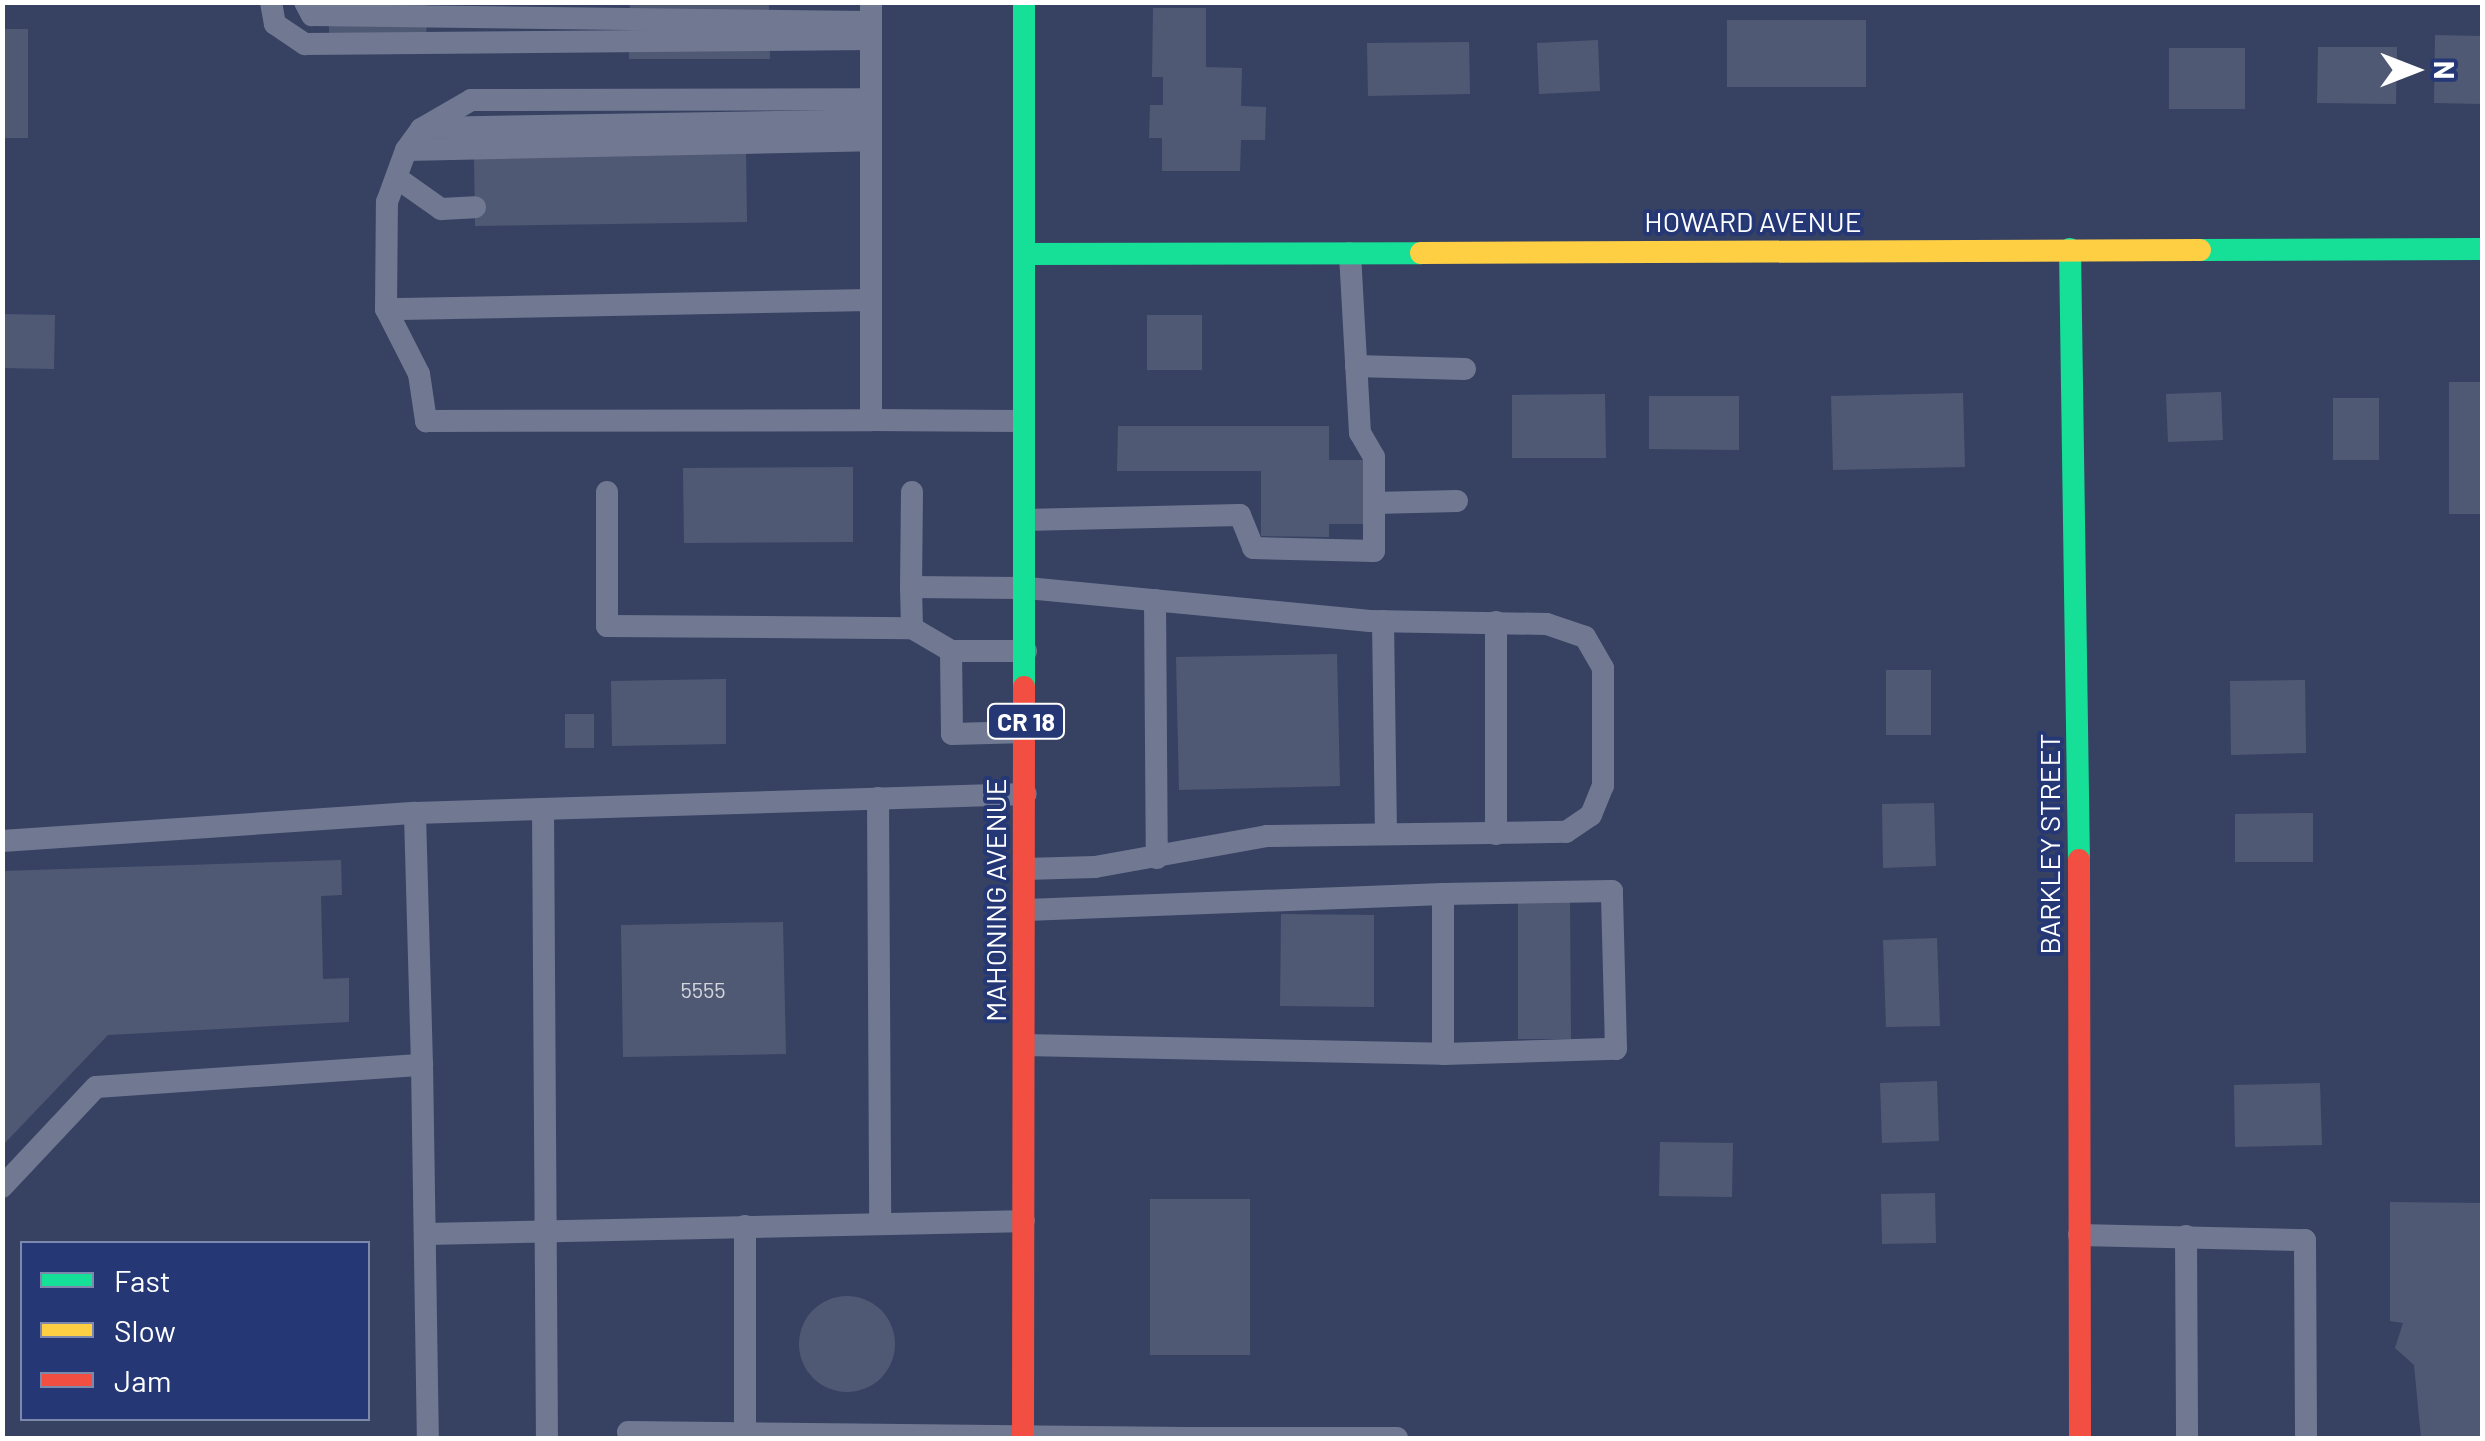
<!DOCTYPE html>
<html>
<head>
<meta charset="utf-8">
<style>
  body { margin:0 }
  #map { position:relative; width:2485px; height:1441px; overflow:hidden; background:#374263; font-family:Barlow,sans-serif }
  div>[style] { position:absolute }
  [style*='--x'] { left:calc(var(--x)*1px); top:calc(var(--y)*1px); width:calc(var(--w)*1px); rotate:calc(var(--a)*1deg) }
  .building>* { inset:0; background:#505974 }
  .round { border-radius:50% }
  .lane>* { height:22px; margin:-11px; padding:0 11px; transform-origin:11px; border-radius:11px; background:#717992 }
  .fast>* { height:22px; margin:-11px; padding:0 11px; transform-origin:11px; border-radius:11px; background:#16e098 }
  .slow>* { height:22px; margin:-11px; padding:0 11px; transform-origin:11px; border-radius:11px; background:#ffcf43 }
  .jam>* { height:22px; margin:-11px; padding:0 11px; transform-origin:11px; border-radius:11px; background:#f24e42 }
  span { translate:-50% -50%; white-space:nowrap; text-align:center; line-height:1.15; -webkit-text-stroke:8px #253875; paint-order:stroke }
  .number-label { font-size:22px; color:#d3d6dc }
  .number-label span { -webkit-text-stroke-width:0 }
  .shield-label span { padding:2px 8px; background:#253875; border:2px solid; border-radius:8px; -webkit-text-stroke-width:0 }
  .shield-label { font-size:25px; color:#fff; font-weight:700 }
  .street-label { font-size:28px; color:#fff }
  .frame { position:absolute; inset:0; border:5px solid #fff; pointer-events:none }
  .legend { position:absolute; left:20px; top:1241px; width:350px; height:180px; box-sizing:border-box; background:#253875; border:2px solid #7c88ac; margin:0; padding:12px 18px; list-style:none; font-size:30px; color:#fff }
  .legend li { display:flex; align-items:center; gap:20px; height:50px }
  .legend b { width:50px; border:2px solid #7c88ac }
  .north { position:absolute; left:2365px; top:20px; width:100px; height:100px; -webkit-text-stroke:8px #253875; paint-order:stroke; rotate:90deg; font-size:28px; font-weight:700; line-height:40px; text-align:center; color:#fff }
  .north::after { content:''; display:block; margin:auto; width:35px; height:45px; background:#fff; clip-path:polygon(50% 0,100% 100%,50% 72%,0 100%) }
</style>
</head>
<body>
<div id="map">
  <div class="building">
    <i style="clip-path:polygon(329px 2px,427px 2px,426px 49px,329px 49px)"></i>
    <i style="clip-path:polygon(630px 2px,769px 2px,770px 59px,629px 59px)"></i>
    <i style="clip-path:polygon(1153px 8px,1206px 8px,1206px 67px,1242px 68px,1241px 106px,1266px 107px,1265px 140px,1241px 140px,1240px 171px,1162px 171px,1162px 138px,1149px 138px,1150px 105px,1163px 105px,1163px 77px,1152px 77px)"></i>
    <i style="clip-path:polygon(1727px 20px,1866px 20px,1866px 87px,1727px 87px)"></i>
    <i style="clip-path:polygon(2px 29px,28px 29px,28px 138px,2px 138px)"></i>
    <i style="clip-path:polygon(2435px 35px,2482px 36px,2482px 104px,2434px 103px)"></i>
    <i style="clip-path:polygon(1598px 40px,1600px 91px,1539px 94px,1537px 43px)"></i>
    <i style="clip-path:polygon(1469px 42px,1470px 94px,1368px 96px,1367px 43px)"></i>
    <i style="clip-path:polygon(2318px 47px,2397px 47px,2396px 104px,2317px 103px)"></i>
    <i style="clip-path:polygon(2169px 48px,2245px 48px,2245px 109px,2169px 109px)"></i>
    <i style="clip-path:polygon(746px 151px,747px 222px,475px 226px,474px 156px)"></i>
    <i style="clip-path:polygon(2px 314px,55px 315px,54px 369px,2px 368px)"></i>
    <i style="clip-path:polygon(1147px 315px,1202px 315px,1202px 370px,1147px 370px)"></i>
    <i style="clip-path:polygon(2449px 382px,2482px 382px,2482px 514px,2449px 514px)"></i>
    <i style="clip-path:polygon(2221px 392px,2223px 440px,2168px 442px,2166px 394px)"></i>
    <i style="clip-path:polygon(1963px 393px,1965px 467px,1833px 470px,1831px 396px)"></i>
    <i style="clip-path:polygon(1605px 394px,1606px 458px,1512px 458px,1512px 395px)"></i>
    <i style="clip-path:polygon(1649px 396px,1739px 396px,1739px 450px,1649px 449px)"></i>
    <i style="clip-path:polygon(2333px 398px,2379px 398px,2379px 460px,2333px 460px)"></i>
    <i style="clip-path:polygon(1118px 426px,1329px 426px,1329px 460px,1364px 460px,1364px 524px,1329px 524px,1329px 537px,1261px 536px,1261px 471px,1117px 471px)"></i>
    <i style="clip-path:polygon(853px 467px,853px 542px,684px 543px,683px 468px)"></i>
    <i style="clip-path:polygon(1337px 654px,1340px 786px,1179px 790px,1176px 657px)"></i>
    <i style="clip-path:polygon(1886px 670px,1931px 670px,1931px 735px,1886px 735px)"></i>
    <i style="clip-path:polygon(726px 679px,726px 744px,612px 746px,611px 681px)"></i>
    <i style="clip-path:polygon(2305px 680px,2306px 753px,2231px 755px,2230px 681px)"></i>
    <i style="clip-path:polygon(565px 714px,594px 714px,594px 748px,565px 748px)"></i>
    <i style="clip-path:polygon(1934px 803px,1936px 866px,1883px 868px,1882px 804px)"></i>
    <i style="clip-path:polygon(2313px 813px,2313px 862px,2235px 862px,2235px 814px)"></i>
    <i style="clip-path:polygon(341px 860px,342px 895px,321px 896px,323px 979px,349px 978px,349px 1022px,108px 1035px,2px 1146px,2px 871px)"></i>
    <i style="clip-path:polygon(1570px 900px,1571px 1039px,1518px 1039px,1518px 901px)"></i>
    <i style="clip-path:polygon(1281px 914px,1374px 915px,1374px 1007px,1280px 1006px)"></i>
    <i style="clip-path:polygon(783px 922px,786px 1054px,623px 1057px,621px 925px)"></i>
    <i style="clip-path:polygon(1937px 938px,1940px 1026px,1886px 1027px,1883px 940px)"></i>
    <i style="clip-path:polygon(1937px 1081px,1939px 1141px,1882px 1143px,1880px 1083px)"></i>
    <i style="clip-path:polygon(2320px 1083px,2322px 1145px,2235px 1147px,2234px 1085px)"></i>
    <i style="clip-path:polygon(1660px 1142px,1733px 1143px,1732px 1197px,1659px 1196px)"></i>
    <i style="clip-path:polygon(1935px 1193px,1936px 1243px,1882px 1244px,1881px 1194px)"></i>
    <i style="clip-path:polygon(1150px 1199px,1250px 1199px,1250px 1355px,1150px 1355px)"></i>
    <i style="clip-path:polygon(2390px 1202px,2482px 1203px,2482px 1438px,2421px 1438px,2414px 1365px,2395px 1348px,2403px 1323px,2390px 1321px)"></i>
    <i class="round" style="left:799px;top:1296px;width:96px;height:96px"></i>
  </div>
  <div class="lane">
    <i style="--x:271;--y:2;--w:22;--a:80"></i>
    <i style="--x:275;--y:24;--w:36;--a:34"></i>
    <i style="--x:305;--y:44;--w:565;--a:-0.51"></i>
    <i style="--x:305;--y:2;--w:15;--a:62"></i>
    <i style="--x:312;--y:15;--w:558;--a:0.72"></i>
    <i style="--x:871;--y:2;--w:418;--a:90"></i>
    <i style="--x:871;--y:420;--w:153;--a:0.4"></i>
    <i style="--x:429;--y:128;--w:441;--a:-1"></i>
    <i style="--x:406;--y:150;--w:464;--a:-1.2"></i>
    <i style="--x:397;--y:178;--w:54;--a:35.2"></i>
    <i style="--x:441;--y:209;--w:34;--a:-3"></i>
    <i style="--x:870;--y:300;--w:484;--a:178.9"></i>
    <i style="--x:386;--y:309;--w:73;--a:63.1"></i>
    <i style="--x:419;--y:374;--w:48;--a:81.5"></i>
    <i style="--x:426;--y:421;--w:445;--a:-0.1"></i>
    <i style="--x:386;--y:309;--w:107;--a:-89.5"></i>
    <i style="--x:387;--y:202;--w:55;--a:-69.9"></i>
    <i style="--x:406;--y:150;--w:26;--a:-54"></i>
    <i style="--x:421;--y:129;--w:58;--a:-30.1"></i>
    <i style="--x:471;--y:100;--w:399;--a:-0.1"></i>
    <i style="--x:1356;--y:366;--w:109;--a:1.6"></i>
    <i style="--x:607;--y:492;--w:134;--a:90"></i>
    <i style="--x:607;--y:626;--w:305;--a:0.4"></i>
    <i style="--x:1374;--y:503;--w:83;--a:-1.4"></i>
    <i style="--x:1024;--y:520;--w:216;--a:-1.3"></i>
    <i style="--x:1240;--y:515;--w:35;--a:68"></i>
    <i style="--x:1253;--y:548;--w:121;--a:1.4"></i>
    <i style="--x:1374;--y:551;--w:94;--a:-90"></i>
    <i style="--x:1374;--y:457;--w:28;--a:-120"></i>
    <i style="--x:1360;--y:433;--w:180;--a:-93.2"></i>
    <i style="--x:911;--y:587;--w:95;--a:-89.4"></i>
    <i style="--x:1155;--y:600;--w:258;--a:89.6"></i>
    <i style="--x:1383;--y:621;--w:210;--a:89.2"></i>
    <i style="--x:1496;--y:622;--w:212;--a:90"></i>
    <i style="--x:951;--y:651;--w:83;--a:89.3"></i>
    <i style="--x:952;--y:734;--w:74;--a:-1.5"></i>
    <i style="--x:878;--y:798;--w:424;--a:89.7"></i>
    <i style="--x:543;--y:809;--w:629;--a:89.64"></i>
    <i style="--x:2;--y:841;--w:414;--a:-3.9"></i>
    <i style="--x:1025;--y:869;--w:70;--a:-1.6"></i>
    <i style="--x:1095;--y:867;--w:175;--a:-10.2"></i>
    <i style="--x:1267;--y:836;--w:299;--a:-0.8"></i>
    <i style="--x:1566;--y:832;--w:30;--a:-34"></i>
    <i style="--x:1591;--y:815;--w:31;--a:-68"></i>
    <i style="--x:1603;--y:786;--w:118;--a:-90"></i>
    <i style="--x:1603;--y:668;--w:36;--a:-120"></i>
    <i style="--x:1585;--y:637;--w:40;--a:-161.1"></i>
    <i style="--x:1547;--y:624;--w:177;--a:-179"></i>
    <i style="--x:1370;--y:621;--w:347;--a:-174.5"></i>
    <i style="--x:1025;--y:588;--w:114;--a:-179.5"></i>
    <i style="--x:911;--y:587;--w:41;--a:88.6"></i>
    <i style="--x:912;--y:628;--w:45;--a:30.5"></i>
    <i style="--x:951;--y:651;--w:75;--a:0"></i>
    <i style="--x:1025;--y:1045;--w:418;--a:1.2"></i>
    <i style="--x:1443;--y:1054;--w:160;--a:-90"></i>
    <i style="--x:1443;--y:894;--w:417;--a:177.8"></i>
    <i style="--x:1443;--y:1054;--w:173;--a:-1.7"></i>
    <i style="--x:1616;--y:1049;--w:158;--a:-91.5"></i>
    <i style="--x:1612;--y:891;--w:169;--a:179"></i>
    <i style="--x:422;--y:1065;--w:373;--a:89.1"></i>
    <i style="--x:2;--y:1187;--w:137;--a:-46.8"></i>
    <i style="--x:96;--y:1087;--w:327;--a:-3.9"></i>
    <i style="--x:422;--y:1065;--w:252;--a:-91.6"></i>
    <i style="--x:415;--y:813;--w:611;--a:-1.78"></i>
    <i style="--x:745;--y:1226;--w:205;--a:90"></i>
    <i style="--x:425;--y:1234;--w:599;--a:-1.24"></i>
    <i style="--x:2079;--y:1235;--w:226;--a:1.3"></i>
    <i style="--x:2305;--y:1240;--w:198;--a:89.7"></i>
    <i style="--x:2186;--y:1236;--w:202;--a:89.7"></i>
    <i style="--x:628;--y:1432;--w:558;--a:0.62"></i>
    <i style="--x:1185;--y:1438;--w:212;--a:0"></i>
  </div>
  <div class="fast">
    <i style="--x:2070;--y:249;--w:611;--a:89.16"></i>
    <i style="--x:2200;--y:250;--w:282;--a:-0.2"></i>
    <i style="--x:1024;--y:254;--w:397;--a:-0.1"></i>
    <i style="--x:1024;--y:687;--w:685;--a:-90"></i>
  </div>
  <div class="slow">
    <i style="--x:1421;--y:253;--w:779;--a:-0.22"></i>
  </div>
  <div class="jam">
    <i style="--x:2079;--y:860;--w:578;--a:89.9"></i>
    <i style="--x:1023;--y:1438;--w:751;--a:-89.92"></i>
  </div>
  <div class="number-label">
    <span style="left:703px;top:990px">5555</span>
  </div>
  <div class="shield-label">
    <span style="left:1026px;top:721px">CR 18</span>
  </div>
  <div class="street-label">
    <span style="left:1753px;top:221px">HOWARD AVENUE</span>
    <span style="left:2049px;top:844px;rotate:-90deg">BARKLEY STREET</span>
    <span style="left:995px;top:900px;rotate:-90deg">MAHONING AVENUE</span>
  </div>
  <div class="frame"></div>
  <ul class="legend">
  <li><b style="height:12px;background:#16e098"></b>Fast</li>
  <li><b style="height:12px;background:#ffcf43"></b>Slow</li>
  <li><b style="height:12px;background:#f24e42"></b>Jam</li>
  </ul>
  <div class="north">N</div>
</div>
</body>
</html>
